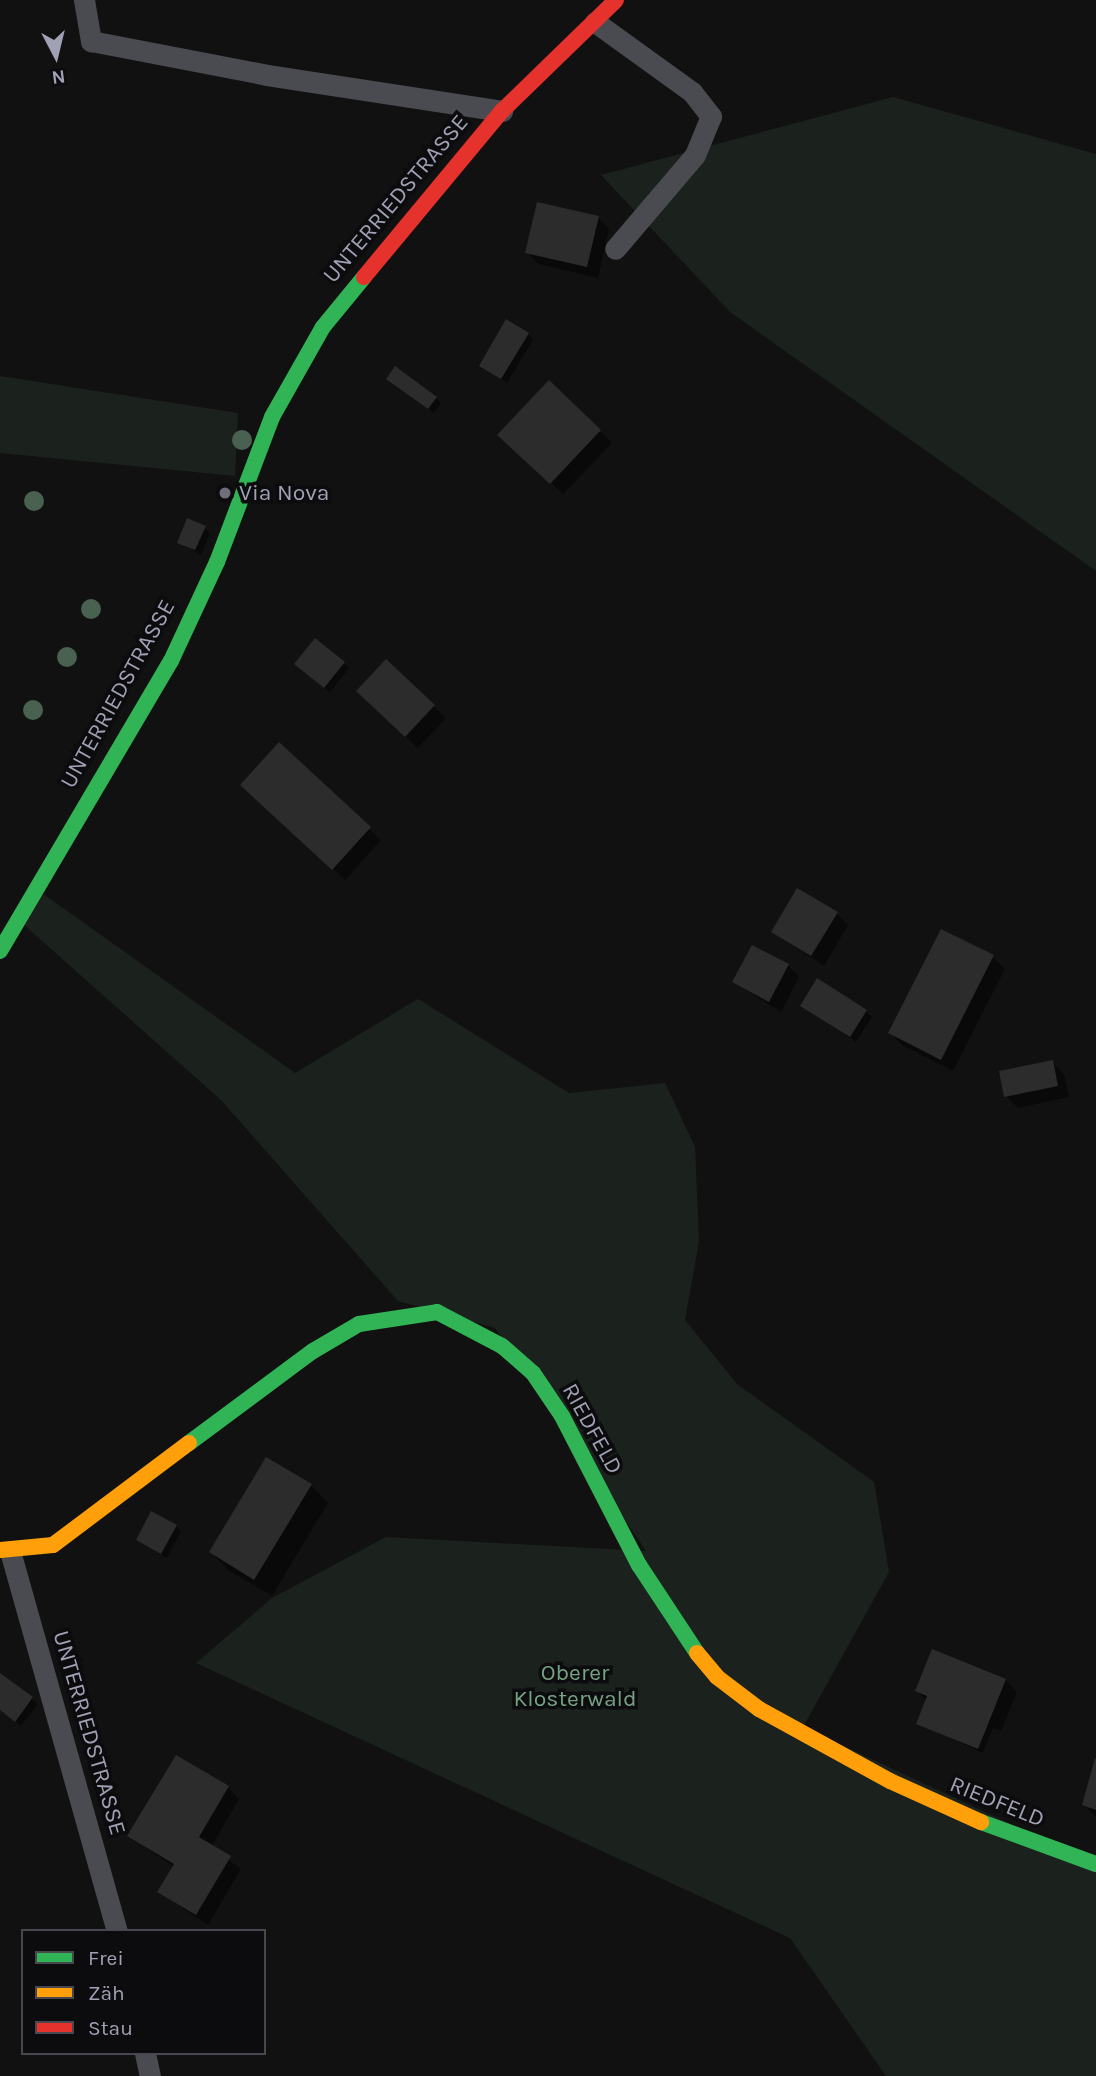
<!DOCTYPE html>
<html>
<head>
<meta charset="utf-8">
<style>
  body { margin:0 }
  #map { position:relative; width:1096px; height:2076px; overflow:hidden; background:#111; font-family:Karla,sans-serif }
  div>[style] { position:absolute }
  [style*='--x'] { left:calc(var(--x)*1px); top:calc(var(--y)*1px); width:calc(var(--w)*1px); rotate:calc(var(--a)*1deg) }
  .green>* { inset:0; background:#1b221d }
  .shadow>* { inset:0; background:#0007 }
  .building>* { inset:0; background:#2c2c2d }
  .lane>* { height:21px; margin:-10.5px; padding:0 10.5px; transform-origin:10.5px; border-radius:10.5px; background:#4a4b51 }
  .fast>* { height:16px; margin:-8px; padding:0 8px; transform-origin:8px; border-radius:8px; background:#30b455 }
  .slow>* { height:16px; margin:-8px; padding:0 8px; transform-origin:8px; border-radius:8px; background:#ff9f0a }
  .jam>* { height:16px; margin:-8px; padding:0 8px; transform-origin:8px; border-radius:8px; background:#e5322d }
  .trees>* { width:20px; height:20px; margin:-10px; border-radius:50%; background:#486150 }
  .dots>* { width:19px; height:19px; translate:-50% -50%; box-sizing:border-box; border:4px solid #0c0b0d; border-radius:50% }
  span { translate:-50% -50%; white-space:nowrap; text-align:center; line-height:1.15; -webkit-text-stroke:7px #0c0b0d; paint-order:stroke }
  .street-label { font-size:23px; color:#a0a1b4 }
  .poi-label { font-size:23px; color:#a0a1b4 }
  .left { translate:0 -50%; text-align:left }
  .park-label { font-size:23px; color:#75a284 }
  .legend { position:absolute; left:21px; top:1929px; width:245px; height:126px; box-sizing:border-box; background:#0c0b0d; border:2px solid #474750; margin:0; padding:9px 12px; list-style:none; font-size:21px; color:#a0a1b4 }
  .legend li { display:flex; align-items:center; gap:14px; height:35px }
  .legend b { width:35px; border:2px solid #474750 }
  .north { position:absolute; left:21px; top:21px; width:70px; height:70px; -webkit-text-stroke:5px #0c0b0d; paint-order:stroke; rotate:173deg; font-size:19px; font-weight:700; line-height:28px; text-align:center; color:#a0a1b4 }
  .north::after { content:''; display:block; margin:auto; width:24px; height:32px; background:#a0a1b4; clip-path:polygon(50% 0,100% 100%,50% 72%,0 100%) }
</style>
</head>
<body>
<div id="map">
  <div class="green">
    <i style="clip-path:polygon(893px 97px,1096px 154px,1096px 571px,730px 312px,601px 175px)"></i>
    <i style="clip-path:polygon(0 376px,238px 413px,235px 476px,0 453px)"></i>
    <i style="clip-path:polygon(32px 886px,295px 1073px,418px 999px,569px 1093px,665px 1083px,695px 1147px,699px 1241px,685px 1320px,737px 1384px,874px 1482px,889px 1572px,803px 1727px,1096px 1864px,1096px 2076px,886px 2076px,790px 1938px,196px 1663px,272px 1598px,386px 1537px,646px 1551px,495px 1328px,398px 1301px,221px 1100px,14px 916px)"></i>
  </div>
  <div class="shadow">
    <i style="clip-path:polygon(598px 217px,609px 229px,598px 278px,539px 264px,527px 252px)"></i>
    <i style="clip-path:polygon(528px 334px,533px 340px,507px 383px,481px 365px)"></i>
    <i style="clip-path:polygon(549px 383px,612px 443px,563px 494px,512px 446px)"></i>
    <i style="clip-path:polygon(394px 384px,436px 398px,441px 403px,434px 413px)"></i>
    <i style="clip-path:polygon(205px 528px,210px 533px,201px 555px,179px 542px)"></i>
    <i style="clip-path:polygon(386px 662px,446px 718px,418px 748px,370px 703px)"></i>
    <i style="clip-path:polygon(344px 663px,349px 668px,330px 692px,302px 670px)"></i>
    <i style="clip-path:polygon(279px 745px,381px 840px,345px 880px,254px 797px)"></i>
    <i style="clip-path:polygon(837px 914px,848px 925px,824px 966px,773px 932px)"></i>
    <i style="clip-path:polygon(993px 957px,1005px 969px,953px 1071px,902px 1045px,890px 1033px)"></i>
    <i style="clip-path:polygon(788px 965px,799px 977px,781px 1012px,734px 982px)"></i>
    <i style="clip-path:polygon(802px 1005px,866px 1011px,872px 1017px,856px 1042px)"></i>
    <i style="clip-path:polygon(1052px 1062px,1064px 1074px,1069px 1097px,1018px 1108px,1006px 1096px)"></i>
    <i style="clip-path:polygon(311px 1485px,328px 1503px,272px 1596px,228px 1570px,211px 1552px)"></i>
    <i style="clip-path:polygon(176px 1526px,181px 1531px,167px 1558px,138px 1540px)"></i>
    <i style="clip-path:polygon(0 1675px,38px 1704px,21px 1726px,0 1710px)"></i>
    <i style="clip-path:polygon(1005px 1680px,1017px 1692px,1001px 1731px,993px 1728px,983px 1753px,918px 1723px,927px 1701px,917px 1691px)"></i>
    <i style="clip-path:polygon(1096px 1762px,1096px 1817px,1084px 1805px)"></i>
    <i style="clip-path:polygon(228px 1787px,239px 1799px,211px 1847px,241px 1869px,208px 1925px,159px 1892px,174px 1867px,129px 1836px)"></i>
  </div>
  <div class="building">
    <i style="clip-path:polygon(537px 202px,599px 216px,587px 267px,525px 253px)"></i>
    <i style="clip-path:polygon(506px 319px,529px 333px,501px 379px,479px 366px)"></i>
    <i style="clip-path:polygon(395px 366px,437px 397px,428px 409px,386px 379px)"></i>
    <i style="clip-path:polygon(549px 380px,601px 430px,550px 484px,497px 435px)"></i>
    <i style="clip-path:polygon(187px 518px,206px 526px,195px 550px,177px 543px)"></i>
    <i style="clip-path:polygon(315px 638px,345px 662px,324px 688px,294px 664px)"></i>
    <i style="clip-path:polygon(386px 659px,435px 705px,405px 737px,356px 691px)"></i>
    <i style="clip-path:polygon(279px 742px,371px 827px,332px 870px,240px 785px)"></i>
    <i style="clip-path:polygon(797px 888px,838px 912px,811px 956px,771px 932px)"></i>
    <i style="clip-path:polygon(941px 929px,994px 955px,941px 1060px,888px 1033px)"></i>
    <i style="clip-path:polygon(752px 945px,789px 964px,769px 1002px,732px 982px)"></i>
    <i style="clip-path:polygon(817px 978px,867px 1010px,850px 1037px,800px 1006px)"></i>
    <i style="clip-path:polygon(1053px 1060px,1058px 1086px,1004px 1097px,999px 1071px)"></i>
    <i style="clip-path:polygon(266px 1457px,312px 1484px,254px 1580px,209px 1552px)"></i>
    <i style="clip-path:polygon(151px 1511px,177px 1525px,161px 1554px,136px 1540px)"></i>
    <i style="clip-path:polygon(932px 1649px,1006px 1679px,978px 1749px,916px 1724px,927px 1696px,915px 1691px)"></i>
    <i style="clip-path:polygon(0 1673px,33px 1697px,15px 1722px,0 1710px)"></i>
    <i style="clip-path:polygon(176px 1755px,229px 1786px,199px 1837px,231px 1856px,196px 1915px,157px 1892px,174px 1864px,127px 1836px)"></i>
    <i style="clip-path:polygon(1095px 1758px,1096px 1759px,1096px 1810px,1082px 1805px)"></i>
  </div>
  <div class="lane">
    <i style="--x:84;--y:0;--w:42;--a:80.3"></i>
    <i style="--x:91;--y:41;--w:179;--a:10.9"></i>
    <i style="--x:267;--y:75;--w:238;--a:8.7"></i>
    <i style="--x:595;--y:22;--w:120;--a:35.8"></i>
    <i style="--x:692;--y:92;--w:31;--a:52"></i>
    <i style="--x:711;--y:116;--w:42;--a:112.3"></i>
    <i style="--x:695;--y:155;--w:123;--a:130.4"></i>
    <i style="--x:10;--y:1551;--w:395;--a:74.3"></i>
    <i style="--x:145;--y:2053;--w:24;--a:78"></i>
  </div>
  <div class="fast">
    <i style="--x:0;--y:951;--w:337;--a:-59.5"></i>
    <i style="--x:171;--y:661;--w:109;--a:-65.1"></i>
    <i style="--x:217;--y:562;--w:155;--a:-69.2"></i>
    <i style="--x:272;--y:417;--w:103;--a:-60.5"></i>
    <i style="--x:323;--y:327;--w:65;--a:-50.6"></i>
    <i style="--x:189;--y:1443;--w:154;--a:-36.6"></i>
    <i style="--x:313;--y:1351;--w:53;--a:-30.4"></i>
    <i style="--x:359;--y:1324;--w:79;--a:-8.7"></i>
    <i style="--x:437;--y:1312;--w:73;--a:27.6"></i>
    <i style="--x:502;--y:1346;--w:41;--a:41.1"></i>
    <i style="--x:533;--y:1373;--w:52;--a:56"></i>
    <i style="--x:562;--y:1416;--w:168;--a:62.7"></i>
    <i style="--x:639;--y:1565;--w:105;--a:56.6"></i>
    <i style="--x:981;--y:1822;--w:122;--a:20.1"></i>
  </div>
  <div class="slow">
    <i style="--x:0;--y:1550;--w:53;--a:-5.4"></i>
    <i style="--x:53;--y:1545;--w:170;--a:-36.9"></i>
    <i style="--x:697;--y:1653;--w:31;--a:50"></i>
    <i style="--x:717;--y:1677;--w:53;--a:37.3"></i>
    <i style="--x:759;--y:1709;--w:149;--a:28.8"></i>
    <i style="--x:890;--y:1781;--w:100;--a:24.3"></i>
  </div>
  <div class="jam">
    <i style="--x:364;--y:277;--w:216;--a:-50.3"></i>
    <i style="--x:502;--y:111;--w:159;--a:-44.2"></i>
  </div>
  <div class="trees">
    <i style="left:242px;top:440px"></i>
    <i style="left:34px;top:501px"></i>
    <i style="left:91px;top:609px"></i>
    <i style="left:67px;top:657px"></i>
    <i style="left:33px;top:710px"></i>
  </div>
  <div class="dots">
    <i style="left:225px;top:493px;background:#6e6f7b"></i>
  </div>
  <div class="street-label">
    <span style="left:396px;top:199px;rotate:-50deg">UNTERRIEDSTRASSE</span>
    <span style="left:118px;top:694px;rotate:-61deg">UNTERRIEDSTRASSE</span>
    <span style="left:592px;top:1429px;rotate:61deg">RIEDFELD</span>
    <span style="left:89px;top:1733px;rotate:74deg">UNTERRIEDSTRASSE</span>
    <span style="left:997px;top:1802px;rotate:22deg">RIEDFELD</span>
  </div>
  <div class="poi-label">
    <span class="left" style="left:239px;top:493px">Via Nova</span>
  </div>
  <div class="park-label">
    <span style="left:575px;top:1686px">Oberer<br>Klosterwald</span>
  </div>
  <ul class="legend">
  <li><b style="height:9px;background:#30b455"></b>Frei</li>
  <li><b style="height:9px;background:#ff9f0a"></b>Zäh</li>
  <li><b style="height:9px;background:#e5322d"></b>Stau</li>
  </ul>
  <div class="north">N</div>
</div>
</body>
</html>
